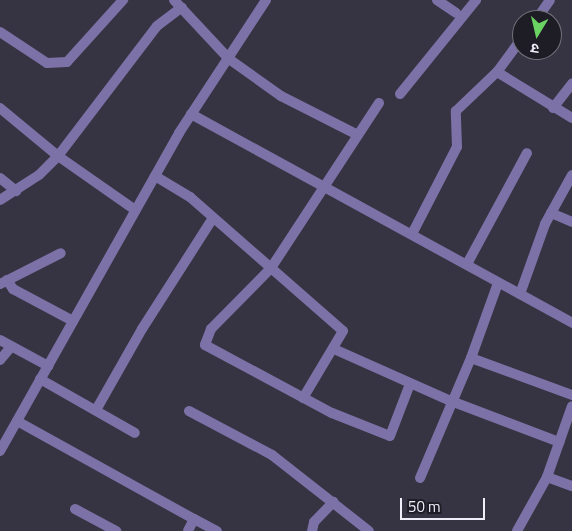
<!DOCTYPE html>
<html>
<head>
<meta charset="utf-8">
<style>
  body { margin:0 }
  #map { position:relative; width:572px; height:531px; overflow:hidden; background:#363443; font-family:"Titillium Web","Noto Sans Devanagari",sans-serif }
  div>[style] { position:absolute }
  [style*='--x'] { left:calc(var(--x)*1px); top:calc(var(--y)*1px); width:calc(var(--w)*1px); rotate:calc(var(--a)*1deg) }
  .street>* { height:10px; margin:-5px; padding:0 5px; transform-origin:5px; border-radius:5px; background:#7c72a7 }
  span { translate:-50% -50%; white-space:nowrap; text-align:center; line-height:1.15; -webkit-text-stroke:5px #1e1c24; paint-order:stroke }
  .north { position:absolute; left:512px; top:10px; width:50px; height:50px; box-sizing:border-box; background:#1e1c24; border:1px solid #727079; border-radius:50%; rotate:189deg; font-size:14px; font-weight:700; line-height:20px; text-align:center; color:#f0eff9 }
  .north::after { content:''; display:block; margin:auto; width:18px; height:22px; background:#6bd363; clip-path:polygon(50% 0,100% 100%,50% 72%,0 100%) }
  .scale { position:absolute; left:400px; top:498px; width:85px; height:22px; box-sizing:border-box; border:2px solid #f0eff9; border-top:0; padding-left:6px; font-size:15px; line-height:18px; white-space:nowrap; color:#f0eff9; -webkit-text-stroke:4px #1e1c24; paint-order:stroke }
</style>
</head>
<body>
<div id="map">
  <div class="street">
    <i style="--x:174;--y:0;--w:81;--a:47"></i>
    <i style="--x:229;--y:59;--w:64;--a:35.4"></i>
    <i style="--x:281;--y:96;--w:84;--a:26.9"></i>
    <i style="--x:437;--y:0;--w:23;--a:34"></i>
    <i style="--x:536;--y:20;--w:24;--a:-55"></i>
    <i style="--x:0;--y:32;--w:56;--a:33.4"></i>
    <i style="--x:47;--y:63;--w:20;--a:-3"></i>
    <i style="--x:67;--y:62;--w:84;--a:-47.9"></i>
    <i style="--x:522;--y:38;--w:42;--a:126.3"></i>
    <i style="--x:497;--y:72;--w:88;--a:31.5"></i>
    <i style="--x:400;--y:94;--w:121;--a:-51"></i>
    <i style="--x:379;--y:103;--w:197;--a:123.2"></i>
    <i style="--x:271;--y:268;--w:86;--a:134.5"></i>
    <i style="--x:211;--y:329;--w:17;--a:111"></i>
    <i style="--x:205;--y:345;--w:144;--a:28.2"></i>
    <i style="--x:332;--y:413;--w:62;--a:21.6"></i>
    <i style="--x:390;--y:436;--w:56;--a:-69"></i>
    <i style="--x:0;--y:108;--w:75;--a:39.6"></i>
    <i style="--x:58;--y:156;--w:94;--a:35"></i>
    <i style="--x:553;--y:108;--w:31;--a:-52"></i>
    <i style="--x:191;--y:114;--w:435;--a:28.7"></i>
    <i style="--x:155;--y:176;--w:41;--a:31"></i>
    <i style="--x:190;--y:197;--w:203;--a:41.2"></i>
    <i style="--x:343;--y:331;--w:78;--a:120.8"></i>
    <i style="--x:0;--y:178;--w:21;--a:39"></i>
    <i style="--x:0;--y:200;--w:46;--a:-32.7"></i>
    <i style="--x:39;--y:175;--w:27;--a:-45"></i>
    <i style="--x:58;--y:156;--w:163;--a:-52.7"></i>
    <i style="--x:157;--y:26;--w:31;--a:-37"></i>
    <i style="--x:551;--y:213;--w:23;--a:23"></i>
    <i style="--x:412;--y:234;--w:98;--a:-62.7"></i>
    <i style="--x:457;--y:147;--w:36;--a:-92"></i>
    <i style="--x:456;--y:111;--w:57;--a:-43.6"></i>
    <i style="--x:467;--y:264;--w:126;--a:-61.6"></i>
    <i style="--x:7;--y:280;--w:11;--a:56"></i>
    <i style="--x:13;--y:289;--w:68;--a:28.1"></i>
    <i style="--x:0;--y:284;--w:68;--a:-26.9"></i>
    <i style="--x:520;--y:294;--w:74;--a:-70.3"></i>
    <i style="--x:545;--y:224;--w:56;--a:-61.1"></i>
    <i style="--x:0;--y:340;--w:55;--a:28.4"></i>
    <i style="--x:334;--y:349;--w:128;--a:24"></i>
    <i style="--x:451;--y:401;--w:116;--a:20.8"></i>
    <i style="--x:471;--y:358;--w:108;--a:20.1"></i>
    <i style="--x:0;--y:360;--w:17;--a:-50"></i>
    <i style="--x:40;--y:379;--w:109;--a:29.6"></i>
    <i style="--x:96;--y:410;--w:93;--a:-60.4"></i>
    <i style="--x:142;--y:329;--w:132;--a:-57.4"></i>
    <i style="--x:189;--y:411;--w:94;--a:27.9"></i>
    <i style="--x:272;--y:455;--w:123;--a:38.1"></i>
    <i style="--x:17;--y:421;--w:202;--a:29"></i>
    <i style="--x:194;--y:519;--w:13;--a:117"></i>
    <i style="--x:0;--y:451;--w:365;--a:-60.6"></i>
    <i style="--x:179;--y:133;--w:159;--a:-56.8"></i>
    <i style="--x:547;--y:477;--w:27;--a:20"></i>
    <i style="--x:420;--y:478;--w:130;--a:-67"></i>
    <i style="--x:471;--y:358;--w:80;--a:-70.2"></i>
    <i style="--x:75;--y:509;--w:47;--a:28.2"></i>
    <i style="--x:194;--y:519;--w:26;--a:28"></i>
    <i style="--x:312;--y:531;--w:9;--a:-77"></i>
    <i style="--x:314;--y:522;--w:28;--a:-46"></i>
    <i style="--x:517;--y:531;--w:62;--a:-60.9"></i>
    <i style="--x:547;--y:477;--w:75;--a:-70.6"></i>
  </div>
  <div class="north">उ</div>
  <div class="scale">50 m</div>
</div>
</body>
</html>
